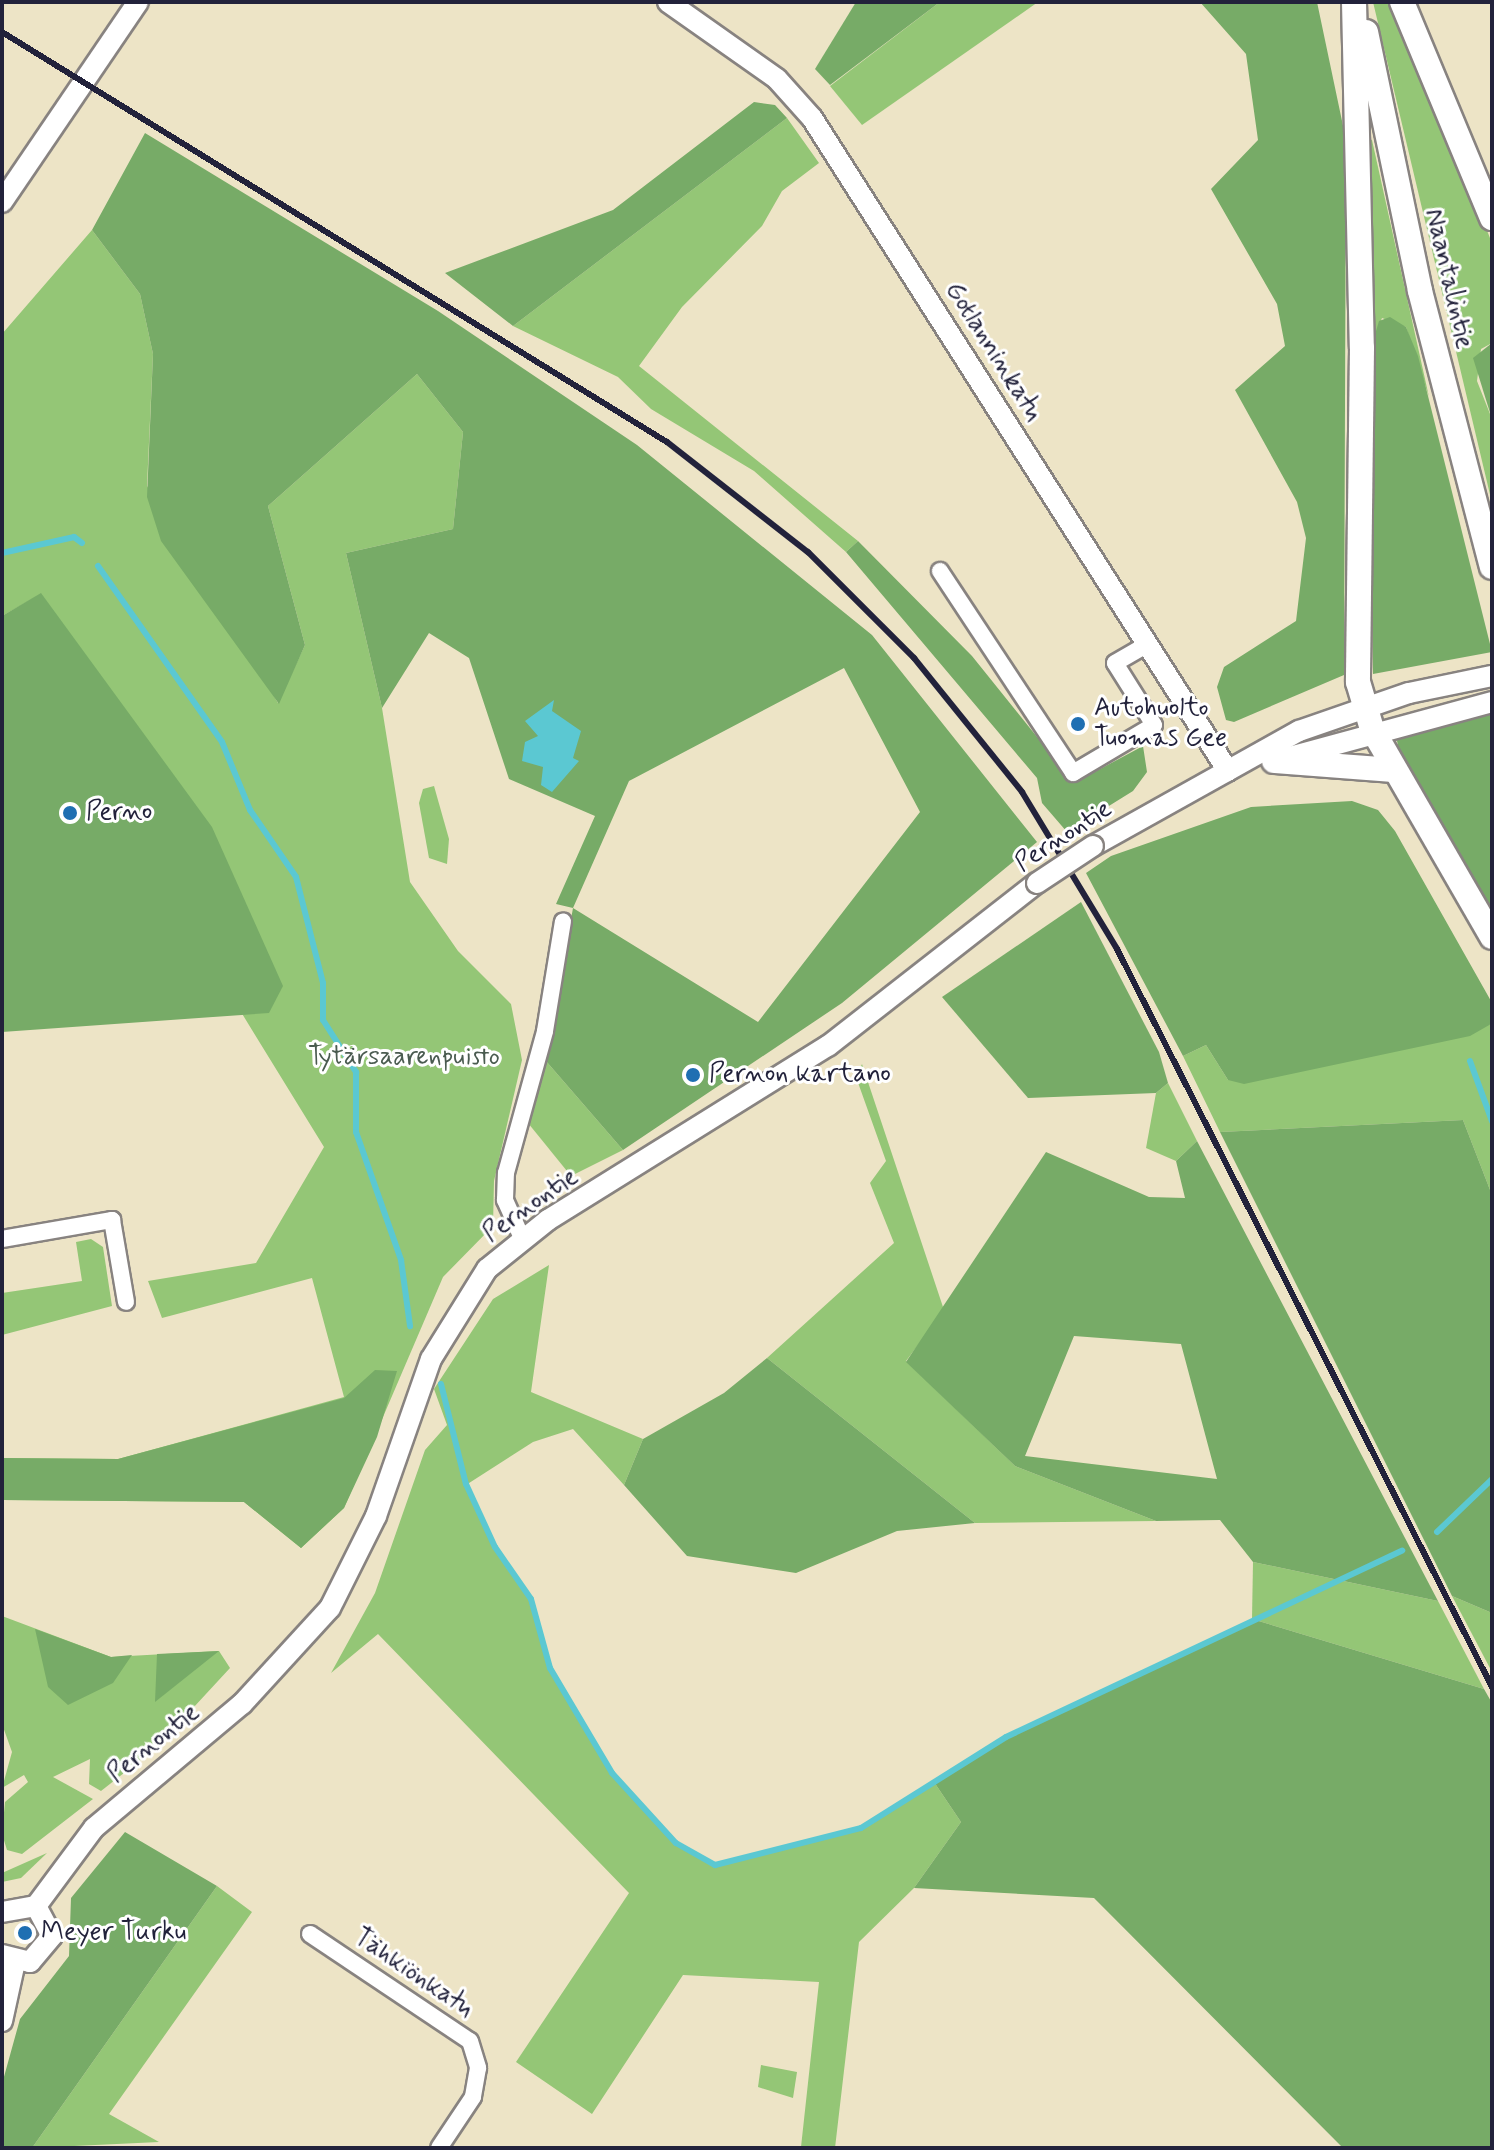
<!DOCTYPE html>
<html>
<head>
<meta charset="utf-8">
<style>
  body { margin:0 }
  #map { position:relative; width:1494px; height:2150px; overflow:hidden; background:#ede4c6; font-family:Mynerve,sans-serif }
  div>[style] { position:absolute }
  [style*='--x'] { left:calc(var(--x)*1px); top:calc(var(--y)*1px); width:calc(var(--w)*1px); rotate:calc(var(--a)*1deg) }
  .green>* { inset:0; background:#94c676 }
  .forest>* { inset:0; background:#77ab67 }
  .water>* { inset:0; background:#5bc8d2 }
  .stream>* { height:6px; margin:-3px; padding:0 3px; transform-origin:3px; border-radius:3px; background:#5bc8d2 }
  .roads { filter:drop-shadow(2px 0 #888380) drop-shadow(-2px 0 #888380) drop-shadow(0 2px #888380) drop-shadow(0 -2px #888380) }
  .minor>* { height:16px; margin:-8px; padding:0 8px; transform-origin:8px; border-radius:8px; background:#fff }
  .tertiary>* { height:20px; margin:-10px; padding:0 10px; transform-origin:10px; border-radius:10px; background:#fff }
  .secondary>* { height:24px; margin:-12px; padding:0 12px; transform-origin:12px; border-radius:12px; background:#fff }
  .rail>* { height:6px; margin:-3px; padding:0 3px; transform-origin:3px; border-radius:3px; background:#22223b }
  .bridges { filter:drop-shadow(2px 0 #888380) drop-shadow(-2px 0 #888380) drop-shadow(0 2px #888380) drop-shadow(0 -2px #888380) }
  .tertiary-bridge>* { height:20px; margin:-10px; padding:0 10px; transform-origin:10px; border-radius:10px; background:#fff }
  .dots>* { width:22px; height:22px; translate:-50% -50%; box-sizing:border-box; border:4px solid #fff; border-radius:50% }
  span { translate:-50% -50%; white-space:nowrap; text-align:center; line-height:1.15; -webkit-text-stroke:6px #fff; paint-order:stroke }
  .street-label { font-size:26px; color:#22223b }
  .poi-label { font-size:26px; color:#22223b }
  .left { translate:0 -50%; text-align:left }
  .park-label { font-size:26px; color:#4a5b50 }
  .frame { position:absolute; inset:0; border:4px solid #22223b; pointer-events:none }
</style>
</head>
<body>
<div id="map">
  <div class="green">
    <i style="clip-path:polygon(940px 2px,1038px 2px,862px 125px,830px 86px)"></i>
    <i style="clip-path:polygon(1373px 2px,1395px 2px,1492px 243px,1492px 343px,1481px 349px,1477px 381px,1492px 419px,1492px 503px)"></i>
    <i style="clip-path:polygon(787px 118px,819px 163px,782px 191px,762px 226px,682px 307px,639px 366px,858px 541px,846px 552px,754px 471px,651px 409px,618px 377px,513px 326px)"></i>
    <i style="clip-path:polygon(1368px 139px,1372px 140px,1429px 397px,1406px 327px,1382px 318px,1371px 348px)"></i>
    <i style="clip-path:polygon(92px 230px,140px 294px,153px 354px,147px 486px,278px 703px,305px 645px,268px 506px,417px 374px,463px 432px,453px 529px,346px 553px,382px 708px,410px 882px,458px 951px,511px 1004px,522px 1060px,494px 1181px,493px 1226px,443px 1277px,344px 1508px,301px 1548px,244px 1502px,2px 1500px,2px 1458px,118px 1459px,344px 1397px,312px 1278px,162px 1318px,148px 1281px,256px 1263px,324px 1147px,241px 1012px,269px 1013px,41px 594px,2px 616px,2px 334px)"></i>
    <i style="clip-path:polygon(434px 786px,449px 839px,447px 864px,429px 858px,419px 803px,423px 789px)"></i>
    <i style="clip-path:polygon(1491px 1001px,1492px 1195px,1463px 1120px,1220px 1132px,1183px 1056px,1206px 1045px,1228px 1080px,1491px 1024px)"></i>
    <i style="clip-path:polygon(546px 1061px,623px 1150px,571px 1176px,528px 1123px)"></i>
    <i style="clip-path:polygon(862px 1064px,944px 1310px,906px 1361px,1015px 1466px,1156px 1521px,975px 1523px,767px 1358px,894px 1243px,870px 1183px,886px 1161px,856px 1077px)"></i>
    <i style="clip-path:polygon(1168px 1083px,1197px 1141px,1176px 1161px,1146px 1148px,1156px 1093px)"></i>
    <i style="clip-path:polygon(91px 1239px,103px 1247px,112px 1306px,2px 1335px,2px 1293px,82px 1281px,76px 1242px)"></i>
    <i style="clip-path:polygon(549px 1265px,531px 1392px,643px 1439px,624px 1485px,573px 1429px,533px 1442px,466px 1485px,495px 1547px,531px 1599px,550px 1668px,612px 1773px,676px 1843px,715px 1865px,861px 1828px,934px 1782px,961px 1822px,914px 1888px,859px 1942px,835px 2148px,801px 2147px,819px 1982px,683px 1975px,592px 2114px,516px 2062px,629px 1893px,378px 1634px,331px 1673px,375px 1593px,425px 1450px,447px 1425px,434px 1389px,493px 1299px)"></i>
    <i style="clip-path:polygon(1253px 1562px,1438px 1601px,1484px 1689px,1252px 1619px)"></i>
    <i style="clip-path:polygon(1452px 1596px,1492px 1613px,1492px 1672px)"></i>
    <i style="clip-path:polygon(2px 1616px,111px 1657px,219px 1651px,230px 1668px,157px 1747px,101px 1791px,89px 1784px,90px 1759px,53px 1777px,93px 1799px,22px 1854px,7px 1850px,2px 1834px,5px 1802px,28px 1782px,24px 1775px,2px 1788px,12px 1752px,2px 1724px)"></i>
    <i style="clip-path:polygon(47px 1853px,21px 1878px,2px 1882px,2px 1873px)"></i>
    <i style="clip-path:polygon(217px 1886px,252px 1912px,109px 2114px,159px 2142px,32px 2148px)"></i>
    <i style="clip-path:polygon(761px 2065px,797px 2072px,793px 2098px,758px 2087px)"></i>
  </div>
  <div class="forest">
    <i style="clip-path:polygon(856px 2px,940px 2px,830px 85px,815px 69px)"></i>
    <i style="clip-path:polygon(1200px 2px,1317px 2px,1346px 140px,1344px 675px,1234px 722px,1226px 720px,1217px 687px,1224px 667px,1296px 621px,1306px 538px,1297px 502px,1235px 390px,1285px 346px,1277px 304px,1211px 189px,1258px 140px,1246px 54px)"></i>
    <i style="clip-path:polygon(754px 102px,775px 105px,787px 118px,513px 326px,445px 273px,613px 210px)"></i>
    <i style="clip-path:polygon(evenodd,145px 133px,438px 311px,637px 445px,872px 635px,1037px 842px,842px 1003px,623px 1150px,546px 1061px,573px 908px,556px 904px,595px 816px,509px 779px,469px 658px,429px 633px,382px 708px,346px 553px,453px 529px,463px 432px,417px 374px,268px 506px,305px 645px,279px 704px,161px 541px,147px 497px,153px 354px,140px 294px,92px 230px,145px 133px,844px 668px,920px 812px,758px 1022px,573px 908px,629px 781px,844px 668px)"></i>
    <i style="clip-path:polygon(1390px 317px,1406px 327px,1418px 356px,1492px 652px,1373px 674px,1371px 348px,1379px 321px)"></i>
    <i style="clip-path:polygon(1492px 343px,1492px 419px,1473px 358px)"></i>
    <i style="clip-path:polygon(858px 541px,972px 656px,1074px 783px,1143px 746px,1147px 772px,1133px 791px,1067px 832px,1042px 803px,1037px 778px,846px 552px)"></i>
    <i style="clip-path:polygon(41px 593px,212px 827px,283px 986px,269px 1013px,2px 1032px,2px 616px)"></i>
    <i style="clip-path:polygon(1492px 712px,1492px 922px,1402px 763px,1397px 741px,1400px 732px)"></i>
    <i style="clip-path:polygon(1352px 801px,1378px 810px,1395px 831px,1491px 1001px,1491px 1024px,1470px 1036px,1244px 1084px,1228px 1080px,1206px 1045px,1183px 1056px,1086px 873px,1111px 856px,1251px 807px)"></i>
    <i style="clip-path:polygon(1081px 902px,1159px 1052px,1168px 1083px,1156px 1093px,1028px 1098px,942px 997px)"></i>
    <i style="clip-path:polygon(1463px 1120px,1492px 1195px,1492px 1613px,1452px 1596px,1220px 1132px)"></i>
    <i style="clip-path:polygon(evenodd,1197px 1141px,1438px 1601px,1253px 1562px,1220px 1520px,1156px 1521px,1015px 1466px,906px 1362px,1046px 1152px,1149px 1197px,1185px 1198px,1176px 1161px,1197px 1141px,1074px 1336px,1181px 1344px,1217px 1479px,1025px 1456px,1074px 1336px)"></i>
    <i style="clip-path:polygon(767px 1358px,975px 1523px,897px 1531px,796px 1573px,687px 1556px,624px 1485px,643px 1439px,724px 1393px)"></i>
    <i style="clip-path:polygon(375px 1370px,397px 1371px,377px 1437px,344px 1508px,301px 1548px,244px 1502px,2px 1500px,2px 1458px,118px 1459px,344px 1398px)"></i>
    <i style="clip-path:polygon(1252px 1619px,1484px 1689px,1492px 1703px,1492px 2148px,1343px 2148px,1094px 1898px,914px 1888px,961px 1822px,934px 1782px,1006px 1737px)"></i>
    <i style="clip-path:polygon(35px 1629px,111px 1657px,132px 1655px,113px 1683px,68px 1705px,48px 1687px)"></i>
    <i style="clip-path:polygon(219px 1651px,155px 1702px,157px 1654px)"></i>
    <i style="clip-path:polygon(125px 1832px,217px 1886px,32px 2148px,2px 2148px,2px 2084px,20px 2019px,69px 1956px,71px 1898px)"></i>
  </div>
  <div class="water">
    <i style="clip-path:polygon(554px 700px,552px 711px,581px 731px,573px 758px,579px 761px,552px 792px,541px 785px,543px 767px,522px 761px,525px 742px,538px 736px,525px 721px)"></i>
  </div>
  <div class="stream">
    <i style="--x:2;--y:553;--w:74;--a:-12.5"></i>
    <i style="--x:74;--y:537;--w:10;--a:37"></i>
    <i style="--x:98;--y:566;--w:215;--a:54.8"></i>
    <i style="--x:222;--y:742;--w:74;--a:67.6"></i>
    <i style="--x:250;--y:810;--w:81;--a:55.5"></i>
    <i style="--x:296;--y:877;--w:109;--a:75.7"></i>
    <i style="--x:323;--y:983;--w:37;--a:90"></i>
    <i style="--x:323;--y:1020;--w:62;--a:57.6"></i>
    <i style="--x:356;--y:1072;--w:60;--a:90"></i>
    <i style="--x:356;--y:1132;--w:136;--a:70.6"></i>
    <i style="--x:401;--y:1260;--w:67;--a:82.2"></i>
    <i style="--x:1470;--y:1061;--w:64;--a:69.9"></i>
    <i style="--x:441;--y:1384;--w:103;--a:76"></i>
    <i style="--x:466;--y:1484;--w:69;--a:65.3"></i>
    <i style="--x:495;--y:1547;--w:63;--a:55.3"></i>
    <i style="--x:531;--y:1599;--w:72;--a:74.6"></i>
    <i style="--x:550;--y:1668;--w:122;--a:59.4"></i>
    <i style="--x:612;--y:1773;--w:95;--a:47.6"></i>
    <i style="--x:676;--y:1843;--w:45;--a:29.4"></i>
    <i style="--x:715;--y:1865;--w:151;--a:-14.2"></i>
    <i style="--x:861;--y:1828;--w:171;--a:-32.1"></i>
    <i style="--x:1006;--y:1737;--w:438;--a:-25.2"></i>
    <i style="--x:1437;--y:1532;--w:76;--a:-43.9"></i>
  </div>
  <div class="roads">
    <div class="minor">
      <i style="--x:940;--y:571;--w:242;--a:56.6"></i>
      <i style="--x:1073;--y:773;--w:94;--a:-30.7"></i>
      <i style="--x:1154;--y:725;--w:73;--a:-122.2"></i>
      <i style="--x:1115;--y:663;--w:38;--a:-30"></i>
      <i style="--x:522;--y:1238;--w:42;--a:-114.1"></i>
      <i style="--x:505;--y:1200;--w:27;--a:-88"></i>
      <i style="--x:506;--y:1173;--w:147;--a:-74.6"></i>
      <i style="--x:545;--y:1031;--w:111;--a:-80.7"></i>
      <i style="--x:2;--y:1239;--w:112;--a:-9.8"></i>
      <i style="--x:112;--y:1220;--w:83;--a:80.3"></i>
      <i style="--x:310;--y:1934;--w:192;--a:33.8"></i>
      <i style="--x:470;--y:2041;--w:28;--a:73"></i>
      <i style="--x:478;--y:2068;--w:29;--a:100"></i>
      <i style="--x:473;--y:2097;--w:61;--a:123.7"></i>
    </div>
    <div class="tertiary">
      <i style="--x:668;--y:2;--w:133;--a:35.2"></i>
      <i style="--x:777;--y:79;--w:52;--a:48.1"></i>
      <i style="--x:812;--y:118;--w:774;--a:57.5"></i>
      <i style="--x:2;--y:202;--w:242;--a:-55.8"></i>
      <i style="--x:1275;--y:761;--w:225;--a:-15.2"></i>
      <i style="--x:1093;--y:846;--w:236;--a:-29.2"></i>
      <i style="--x:1299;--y:731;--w:116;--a:-19.1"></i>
      <i style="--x:1409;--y:693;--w:85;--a:-11.6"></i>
      <i style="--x:36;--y:1906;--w:97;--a:-53.4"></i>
      <i style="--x:94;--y:1828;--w:193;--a:-40"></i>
      <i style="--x:242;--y:1704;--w:130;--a:-47.5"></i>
      <i style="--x:330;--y:1608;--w:103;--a:-63.4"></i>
      <i style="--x:376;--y:1516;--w:166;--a:-70.7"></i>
      <i style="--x:431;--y:1359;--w:106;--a:-58.1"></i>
      <i style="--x:487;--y:1269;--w:78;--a:-38.8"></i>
      <i style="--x:548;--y:1220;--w:330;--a:-31.9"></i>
      <i style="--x:828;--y:1046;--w:265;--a:-38"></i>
      <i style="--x:2;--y:1912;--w:35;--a:-10"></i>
      <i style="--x:36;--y:1906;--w:34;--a:62"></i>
      <i style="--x:52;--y:1936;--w:34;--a:130"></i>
      <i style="--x:30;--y:1962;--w:29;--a:-166"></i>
      <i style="--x:2;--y:2021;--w:60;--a:-77.6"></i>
    </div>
    <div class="secondary">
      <i style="--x:1354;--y:2;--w:346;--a:88.7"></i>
      <i style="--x:1362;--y:348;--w:334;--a:90.7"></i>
      <i style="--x:1358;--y:682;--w:49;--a:73.4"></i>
      <i style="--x:1372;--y:729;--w:240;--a:60"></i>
      <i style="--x:1402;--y:2;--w:234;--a:67.4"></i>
      <i style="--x:1366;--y:32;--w:265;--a:78.2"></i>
      <i style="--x:1420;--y:291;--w:285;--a:75.4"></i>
      <i style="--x:1274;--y:761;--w:121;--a:4.3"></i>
    </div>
  </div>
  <div class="rail">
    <i style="--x:2;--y:32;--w:781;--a:31.66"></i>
    <i style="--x:667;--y:442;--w:179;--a:38"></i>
    <i style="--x:808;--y:552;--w:150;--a:45"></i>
    <i style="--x:914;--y:658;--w:172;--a:51.1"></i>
    <i style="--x:1022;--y:792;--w:184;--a:58.8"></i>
    <i style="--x:1117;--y:949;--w:828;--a:63.06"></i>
  </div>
  <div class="bridges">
    <div class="tertiary-bridge">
      <i style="--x:1037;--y:883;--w:67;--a:-33.5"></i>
    </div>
  </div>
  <div class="dots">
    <i style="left:1078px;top:724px;background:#1f6fb2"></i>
    <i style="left:70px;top:813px;background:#1f6fb2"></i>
    <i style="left:693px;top:1075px;background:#1f6fb2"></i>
    <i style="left:25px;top:1933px;background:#1f6fb2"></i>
  </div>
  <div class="street-label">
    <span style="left:1448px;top:279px;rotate:77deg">Naantalintie</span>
    <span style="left:993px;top:352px;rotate:58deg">Gotlanninkatu</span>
    <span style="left:1064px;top:837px;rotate:-33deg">Pernontie</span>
    <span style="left:531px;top:1206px;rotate:-35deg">Pernontie</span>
    <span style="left:154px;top:1744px;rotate:-39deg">Pernontie</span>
    <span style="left:413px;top:1974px;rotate:34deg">Tähkiönkatu</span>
  </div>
  <div class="poi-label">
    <span class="left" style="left:1094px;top:724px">Autohuolto<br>Tuomas Gee</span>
    <span class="left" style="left:86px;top:813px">Perno</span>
    <span class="left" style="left:709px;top:1075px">Pernon kartano</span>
    <span class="left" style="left:41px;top:1933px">Meyer Turku</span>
  </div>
  <div class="park-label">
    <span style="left:404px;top:1058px">Tytärsaarenpuisto</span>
  </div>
  <div class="frame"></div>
</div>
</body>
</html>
